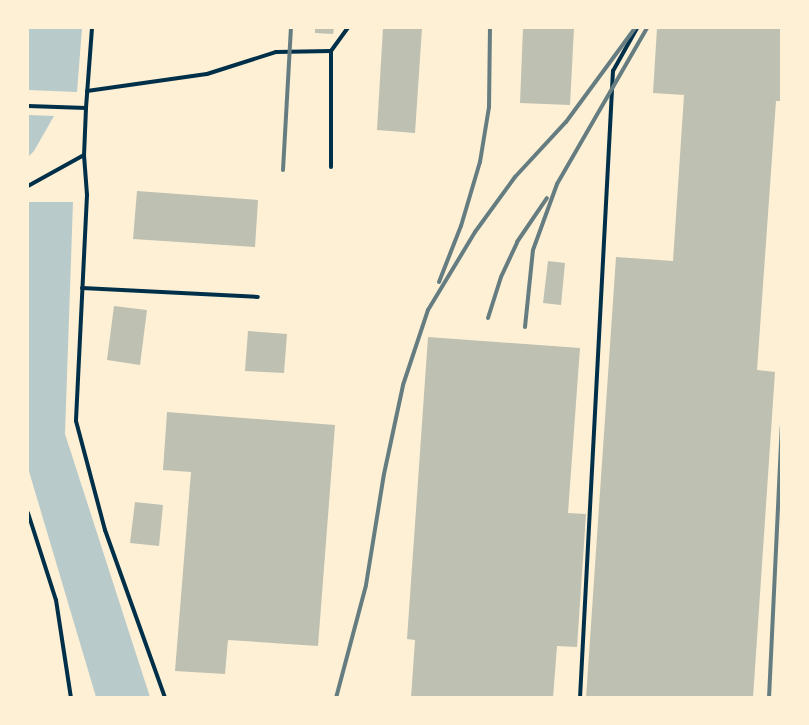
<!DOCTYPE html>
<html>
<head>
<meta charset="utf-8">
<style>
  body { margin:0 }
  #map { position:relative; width:809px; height:725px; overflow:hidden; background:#fdf0d5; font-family:Montserrat,sans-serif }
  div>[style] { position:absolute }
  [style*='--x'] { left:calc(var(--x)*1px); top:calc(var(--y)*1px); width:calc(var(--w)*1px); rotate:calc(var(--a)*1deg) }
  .green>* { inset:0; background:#b9caca }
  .building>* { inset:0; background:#bec0b2 }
  .service>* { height:4px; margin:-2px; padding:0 2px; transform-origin:2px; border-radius:2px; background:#003049 }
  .rail>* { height:4px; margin:-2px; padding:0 2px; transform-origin:2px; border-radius:2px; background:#657d81 }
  span { translate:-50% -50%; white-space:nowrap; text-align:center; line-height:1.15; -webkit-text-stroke:4px #fdf0d5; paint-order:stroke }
  .frame { position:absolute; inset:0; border:29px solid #fdf0d5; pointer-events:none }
</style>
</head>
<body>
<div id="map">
  <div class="green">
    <i style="clip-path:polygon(28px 28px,82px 28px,77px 92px,28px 90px)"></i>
    <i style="clip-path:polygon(28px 115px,54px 116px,34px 151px,28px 157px)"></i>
    <i style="clip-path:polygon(28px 202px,73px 202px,65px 434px,150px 697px,96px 697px,28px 468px)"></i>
  </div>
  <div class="building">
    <i style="clip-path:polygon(315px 28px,334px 28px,333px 34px,315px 33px)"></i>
    <i style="clip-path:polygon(383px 28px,422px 28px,415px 133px,377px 130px)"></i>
    <i style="clip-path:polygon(523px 28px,574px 28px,570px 105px,520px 103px)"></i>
    <i style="clip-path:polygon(657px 28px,782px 28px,782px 101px,776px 101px,757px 370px,775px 372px,753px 698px,586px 698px,616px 257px,673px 261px,684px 95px,653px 93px)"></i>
    <i style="clip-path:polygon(137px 191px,258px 200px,255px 247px,133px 239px)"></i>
    <i style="clip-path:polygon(548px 261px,565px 263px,561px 305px,543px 303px)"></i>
    <i style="clip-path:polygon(114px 306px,147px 310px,140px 365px,107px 360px)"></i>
    <i style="clip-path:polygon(248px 331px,287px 334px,284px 373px,245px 371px)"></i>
    <i style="clip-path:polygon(428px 337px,580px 348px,568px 513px,586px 514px,577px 647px,557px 646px,553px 698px,411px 698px,415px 640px,407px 639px)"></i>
    <i style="clip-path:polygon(167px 412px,335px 425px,318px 646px,228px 640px,225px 674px,175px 671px,191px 472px,163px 470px)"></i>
    <i style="clip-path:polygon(135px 502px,163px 505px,159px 546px,130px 543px)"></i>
  </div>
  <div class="service">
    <i style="--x:92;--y:28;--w:80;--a:94.3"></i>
    <i style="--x:86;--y:108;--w:47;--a:92.4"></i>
    <i style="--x:84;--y:155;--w:40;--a:85.7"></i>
    <i style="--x:87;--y:195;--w:226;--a:92.8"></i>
    <i style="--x:76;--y:421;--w:113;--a:75.1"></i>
    <i style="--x:105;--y:530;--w:178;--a:70.3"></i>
    <i style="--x:87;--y:91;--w:121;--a:-8.1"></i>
    <i style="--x:207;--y:74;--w:72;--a:-17.7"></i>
    <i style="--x:276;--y:52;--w:55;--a:-1"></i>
    <i style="--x:28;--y:106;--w:58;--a:2"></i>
    <i style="--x:331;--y:167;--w:116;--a:-90"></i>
    <i style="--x:331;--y:51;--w:29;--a:-54"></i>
    <i style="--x:28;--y:186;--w:64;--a:-29"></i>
    <i style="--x:82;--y:288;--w:176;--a:2.9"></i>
    <i style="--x:28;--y:513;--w:91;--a:72.2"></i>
    <i style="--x:56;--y:600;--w:99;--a:81.3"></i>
    <i style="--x:580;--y:698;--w:628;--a:-86.99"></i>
    <i style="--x:613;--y:71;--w:49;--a:-60.8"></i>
  </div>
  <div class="rail">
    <i style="--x:283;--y:170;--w:142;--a:-86.8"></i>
    <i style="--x:439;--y:282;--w:60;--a:-68.6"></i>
    <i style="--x:461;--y:226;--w:67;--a:-73.5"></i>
    <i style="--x:480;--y:162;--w:56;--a:-80.7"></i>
    <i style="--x:489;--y:107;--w:79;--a:-89.3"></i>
    <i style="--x:488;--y:318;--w:43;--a:-72.4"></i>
    <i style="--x:501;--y:277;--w:38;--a:-65"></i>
    <i style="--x:517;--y:242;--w:53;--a:-55.7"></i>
    <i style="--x:525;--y:327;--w:77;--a:-84.1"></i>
    <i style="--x:533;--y:250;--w:70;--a:-70"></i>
    <i style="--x:557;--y:184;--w:180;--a:-60"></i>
    <i style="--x:336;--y:698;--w:117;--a:-75.1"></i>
    <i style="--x:366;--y:585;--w:112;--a:-80.8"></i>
    <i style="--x:384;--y:474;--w:91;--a:-77.9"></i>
    <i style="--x:403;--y:385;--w:79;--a:-71.6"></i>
    <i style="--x:428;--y:310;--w:91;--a:-58.9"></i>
    <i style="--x:475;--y:232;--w:68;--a:-54"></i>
    <i style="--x:515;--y:177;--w:75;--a:-47.2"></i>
    <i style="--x:566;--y:122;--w:117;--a:-53.7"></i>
    <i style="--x:769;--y:698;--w:272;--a:-87.3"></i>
  </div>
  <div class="frame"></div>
</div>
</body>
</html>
